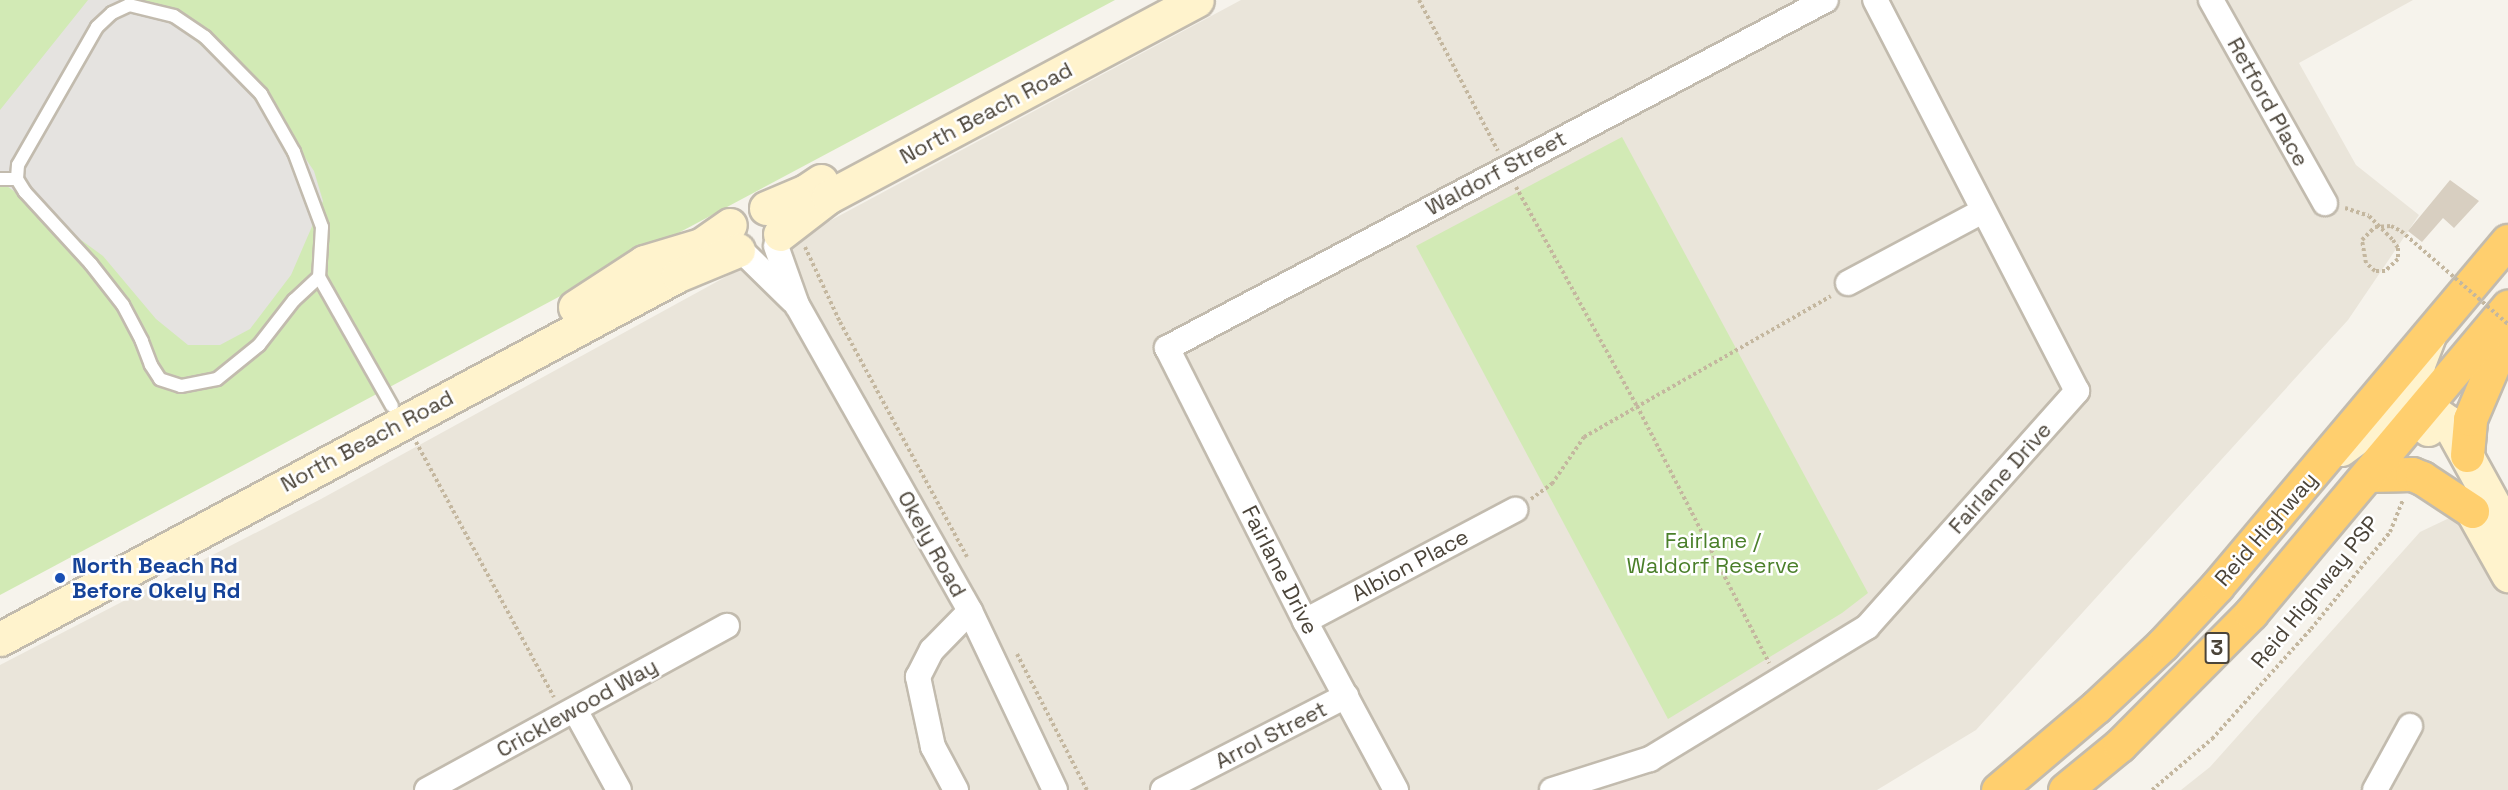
<!DOCTYPE html>
<html>
<head>
<meta charset="utf-8">
<style>
  body { margin:0 }
  #map { position:relative; width:2508px; height:790px; overflow:hidden; background:#f6f3ec; font-family:"Space Grotesk",sans-serif }
  div>[style] { position:absolute }
  [style*='--x'] { left:calc(var(--x)*1px); top:calc(var(--y)*1px); width:calc(var(--w)*1px); rotate:calc(var(--a)*1deg) }
  .residential>* { inset:0; background:#eae5da }
  .green>* { inset:0; background:#d2eab5 }
  .parking>* { inset:0; background:#e5e3e0 }
  .building>* { inset:0; background:#d8cfc1 }
  .path>* { height:4px; margin-top:-2px; transform-origin:0; background:repeating-linear-gradient(90deg,#c4b79f 0 3px,transparent 0 6px) }
  .roads { filter:drop-shadow(2px 0 #c2bbae) drop-shadow(-2px 0 #c2bbae) drop-shadow(0 2px #c2bbae) drop-shadow(0 -2px #c2bbae) }
  .lane>* { height:12px; margin:-6px; padding:0 6px; transform-origin:6px; border-radius:6px; background:#fff }
  .street>* { height:24px; margin:-12px; padding:0 12px; transform-origin:12px; border-radius:12px; background:#fff }
  .secondary>* { height:33px; margin:-16.5px; padding:0 16.5px; transform-origin:16.5px; border-radius:16.5px; background:#fff3cd }
  .highway>* { height:33px; margin:-16.5px; padding:0 16.5px; transform-origin:16.5px; border-radius:16.5px; background:#ffcf6e }
  .path-bridge>* { height:4px; margin-top:-2px; transform-origin:0; background:repeating-linear-gradient(90deg,#c4b79f 0 3px,transparent 0 6px) }
  .dots>* { width:16px; height:16px; translate:-50% -50%; box-sizing:border-box; border:3px solid #fff; border-radius:50% }
  span { translate:-50% -50%; white-space:nowrap; text-align:center; line-height:1.15; -webkit-text-stroke:5px #fff; paint-order:stroke }
  .shield-label span { padding:2px 4px; background:#fff; border:2px solid; border-radius:4px; -webkit-text-stroke-width:0 }
  .shield-label { font-size:21px; color:#4b4439; font-weight:700 }
  .street-label { font-size:22px; color:#4b4439 }
  .park-label { font-size:22px; color:#4a7f2a }
  .transit-label { font-size:22px; color:#164399; font-weight:700 }
  .left { translate:0 -50%; text-align:left }
</style>
</head>
<body>
<div id="map">
  <div class="residential">
    <i style="clip-path:polygon(1241px 0,2413px 0,2299px 63px,2356px 165px,2419px 215px,2348px 320px,1976px 730px,1877px 790px,0 790px,0 665px,321px 499px,729px 275px)"></i>
    <i style="clip-path:polygon(2508px 490px,2508px 790px,2181px 790px,2210px 767px,2420px 532px)"></i>
  </div>
  <div class="green">
    <i style="clip-path:polygon(0 0,1115px 0,0 595px)"></i>
    <i style="clip-path:polygon(1622px 137px,1868px 593px,1842px 613px,1668px 719px,1416px 246px)"></i>
  </div>
  <div class="parking">
    <i style="clip-path:polygon(88px 0,132px 0,185px 31px,274px 112px,314px 171px,323px 201px,291px 275px,250px 329px,220px 345px,188px 345px,156px 319px,103px 256px,0 181px,0 110px)"></i>
  </div>
  <div class="building">
    <i style="clip-path:polygon(2450px 180px,2479px 201px,2454px 228px,2443px 218px,2422px 242px,2408px 231px)"></i>
  </div>
  <div class="path">
    <i style="--x:1419;--y:0;--w:170;--a:62.4"></i>
    <i style="--x:1516;--y:187;--w:250;--a:61.1"></i>
    <i style="--x:1637;--y:406;--w:289;--a:62.8"></i>
    <i style="--x:2345;--y:208;--w:25;--a:18"></i>
    <i style="--x:2369;--y:216;--w:34;--a:45"></i>
    <i style="--x:2393;--y:240;--w:9;--a:58"></i>
    <i style="--x:2398;--y:248;--w:11;--a:90"></i>
    <i style="--x:2398;--y:259;--w:18;--a:137"></i>
    <i style="--x:2385;--y:271;--w:10;--a:180"></i>
    <i style="--x:2375;--y:271;--w:12;--a:-138"></i>
    <i style="--x:2366;--y:263;--w:23;--a:-100"></i>
    <i style="--x:805;--y:247;--w:83;--a:65"></i>
    <i style="--x:840;--y:322;--w:267;--a:61.6"></i>
    <i style="--x:416;--y:442;--w:290;--a:61.6"></i>
    <i style="--x:1531;--y:499;--w:26;--a:-36"></i>
    <i style="--x:1552;--y:484;--w:57;--a:-55.8"></i>
    <i style="--x:1584;--y:437;--w:284;--a:-29.7"></i>
    <i style="--x:1017;--y:654;--w:153;--a:62.8"></i>
    <i style="--x:2152;--y:790;--w:79;--a:-40.4"></i>
    <i style="--x:2212;--y:739;--w:148;--a:-48"></i>
    <i style="--x:2311;--y:629;--w:125;--a:-50.8"></i>
    <i style="--x:2390;--y:532;--w:35;--a:-68"></i>
  </div>
  <div class="roads">
    <div class="lane">
      <i style="--x:0;--y:179;--w:17;--a:0"></i>
      <i style="--x:319;--y:277;--w:34;--a:137"></i>
      <i style="--x:294;--y:300;--w:57;--a:127.9"></i>
      <i style="--x:259;--y:345;--w:54;--a:141"></i>
      <i style="--x:217;--y:379;--w:37;--a:169"></i>
      <i style="--x:181;--y:386;--w:22;--a:-162"></i>
      <i style="--x:160;--y:379;--w:17;--a:-123"></i>
      <i style="--x:151;--y:365;--w:26;--a:-111"></i>
      <i style="--x:142;--y:341;--w:41;--a:-117.8"></i>
      <i style="--x:123;--y:305;--w:52;--a:-128"></i>
      <i style="--x:91;--y:264;--w:98;--a:-132.5"></i>
      <i style="--x:25;--y:192;--w:15;--a:-122"></i>
      <i style="--x:17;--y:179;--w:14;--a:-86"></i>
      <i style="--x:18;--y:165;--w:159;--a:-60.2"></i>
      <i style="--x:97;--y:27;--w:21;--a:-43"></i>
      <i style="--x:112;--y:13;--w:19;--a:-25"></i>
      <i style="--x:129;--y:5;--w:46;--a:13.7"></i>
      <i style="--x:174;--y:16;--w:37;--a:34"></i>
      <i style="--x:205;--y:37;--w:80;--a:45.5"></i>
      <i style="--x:261;--y:94;--w:67;--a:60.4"></i>
      <i style="--x:294;--y:152;--w:80;--a:69.5"></i>
      <i style="--x:322;--y:227;--w:50;--a:93.4"></i>
      <i style="--x:319;--y:277;--w:148;--a:60.5"></i>
    </div>
    <div class="street">
      <i style="--x:2211;--y:0;--w:233;--a:60.7"></i>
      <i style="--x:776;--y:246;--w:63;--a:70.4"></i>
      <i style="--x:797;--y:305;--w:352;--a:60.5"></i>
      <i style="--x:970;--y:611;--w:198;--a:64.6"></i>
      <i style="--x:747;--y:256;--w:64;--a:44.4"></i>
      <i style="--x:1848;--y:283;--w:153;--a:-28.1"></i>
      <i style="--x:1305;--y:621;--w:238;--a:-27.9"></i>
      <i style="--x:575;--y:710;--w:91;--a:61.2"></i>
      <i style="--x:427;--y:790;--w:342;--a:-28.7"></i>
      <i style="--x:956;--y:790;--w:49;--a:-118.1"></i>
      <i style="--x:933;--y:747;--w:72;--a:-102.1"></i>
      <i style="--x:918;--y:677;--w:30;--a:-63"></i>
      <i style="--x:932;--y:650;--w:54;--a:-45.7"></i>
      <i style="--x:1163;--y:790;--w:206;--a:-27.2"></i>
      <i style="--x:1396;--y:790;--w:192;--a:-118.3"></i>
      <i style="--x:1305;--y:621;--w:306;--a:-116.8"></i>
      <i style="--x:1167;--y:348;--w:745;--a:-27.84"></i>
      <i style="--x:1552;--y:790;--w:103;--a:-17.6"></i>
      <i style="--x:1650;--y:759;--w:254;--a:-31.3"></i>
      <i style="--x:1867;--y:627;--w:316;--a:-48.3"></i>
      <i style="--x:2077;--y:391;--w:440;--a:-117.3"></i>
      <i style="--x:2375;--y:790;--w:73;--a:-61.3"></i>
    </div>
    <div class="secondary">
      <i style="--x:766;--y:208;--w:43;--a:-23"></i>
      <i style="--x:806;--y:191;--w:18;--a:-34"></i>
      <i style="--x:780;--y:234;--w:61;--a:-37.6"></i>
      <i style="--x:828;--y:197;--w:418;--a:-28.1"></i>
      <i style="--x:575;--y:307;--w:82;--a:-33.1"></i>
      <i style="--x:644;--y:262;--w:59;--a:-16.6"></i>
      <i style="--x:701;--y:245;--w:35;--a:-35"></i>
      <i style="--x:2428;--y:429;--w:18;--a:-112"></i>
      <i style="--x:2421;--y:412;--w:30;--a:-99"></i>
      <i style="--x:2416;--y:382;--w:18;--a:-84"></i>
      <i style="--x:2418;--y:364;--w:31;--a:-69"></i>
      <i style="--x:2341;--y:449;--w:54;--a:-36.7"></i>
      <i style="--x:2384;--y:417;--w:19;--a:-25"></i>
      <i style="--x:2401;--y:409;--w:19;--a:-3"></i>
      <i style="--x:2420;--y:408;--w:16;--a:18"></i>
      <i style="--x:2435;--y:413;--w:16;--a:35"></i>
      <i style="--x:2448;--y:422;--w:124;--a:61.2"></i>
      <i style="--x:2471;--y:509;--w:76;--a:60.7"></i>
      <i style="--x:0;--y:639;--w:770;--a:-28.23"></i>
      <i style="--x:678;--y:275;--w:65;--a:-22.6"></i>
    </div>
    <div class="highway">
      <i style="--x:2467;--y:455;--w:36;--a:-85"></i>
      <i style="--x:2470;--y:419;--w:97;--a:-66.9"></i>
      <i style="--x:2368;--y:475;--w:44;--a:-1.3"></i>
      <i style="--x:2412;--y:474;--w:11;--a:22"></i>
      <i style="--x:2422;--y:478;--w:60;--a:33.4"></i>
      <i style="--x:1998;--y:790;--w:128;--a:-40.3"></i>
      <i style="--x:2096;--y:707;--w:92;--a:-43.2"></i>
      <i style="--x:2163;--y:644;--w:79;--a:-47"></i>
      <i style="--x:2217;--y:586;--w:451;--a:-49.9"></i>
      <i style="--x:2065;--y:790;--w:71;--a:-39.3"></i>
      <i style="--x:2120;--y:745;--w:186;--a:-45.2"></i>
      <i style="--x:2251;--y:613;--w:400;--a:-50"></i>
    </div>
  </div>
  <div class="path-bridge">
    <i style="--x:2362;--y:240;--w:18;--a:-45"></i>
    <i style="--x:2375;--y:227;--w:16;--a:-4"></i>
    <i style="--x:2391;--y:226;--w:11;--a:27"></i>
    <i style="--x:2401;--y:231;--w:142;--a:41"></i>
  </div>
  <div class="dots">
    <i style="left:60px;top:578px;background:#1a4fb4"></i>
  </div>
  <div class="shield-label">
    <span style="left:2217px;top:648px">3</span>
  </div>
  <div class="street-label">
    <span style="left:2268px;top:102px;rotate:61deg">Retford Place</span>
    <span style="left:986px;top:113px;rotate:-28deg">North Beach Road</span>
    <span style="left:1496px;top:173px;rotate:-28deg">Waldorf Street</span>
    <span style="left:367px;top:441px;rotate:-28deg">North Beach Road</span>
    <span style="left:2000px;top:478px;rotate:-48deg">Fairlane Drive</span>
    <span style="left:2266px;top:529px;rotate:-49deg">Reid Highway</span>
    <span style="left:932px;top:544px;rotate:61deg">Okely Road</span>
    <span style="left:1410px;top:565px;rotate:-28deg">Albion Place</span>
    <span style="left:1280px;top:570px;rotate:63deg">Fairlane Drive</span>
    <span style="left:2315px;top:592px;rotate:-51deg">Reid Highway PSP</span>
    <span style="left:577px;top:708px;rotate:-29deg">Cricklewood Way</span>
    <span style="left:1271px;top:735px;rotate:-27deg">Arrol Street</span>
  </div>
  <div class="park-label">
    <span style="left:1713px;top:553px">Fairlane /<br>Waldorf Reserve</span>
  </div>
  <div class="transit-label">
    <span class="left" style="left:72px;top:578px">North Beach Rd<br>Before Okely Rd</span>
  </div>
</div>
</body>
</html>
